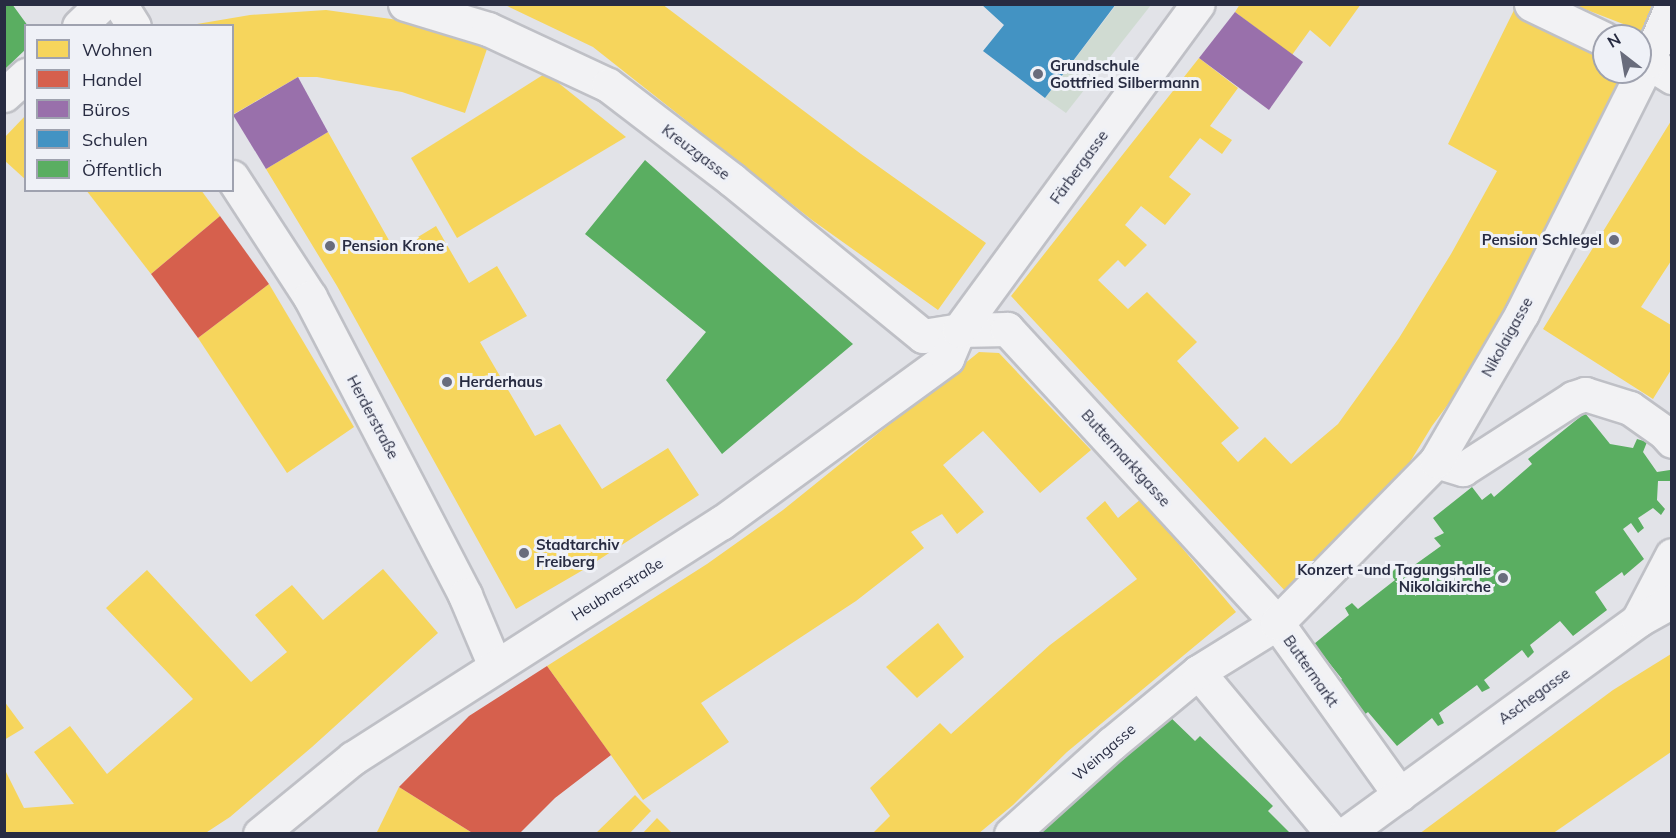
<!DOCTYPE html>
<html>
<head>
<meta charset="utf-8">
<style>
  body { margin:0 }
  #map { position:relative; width:1676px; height:838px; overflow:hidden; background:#e2e3e8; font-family:Mulish,sans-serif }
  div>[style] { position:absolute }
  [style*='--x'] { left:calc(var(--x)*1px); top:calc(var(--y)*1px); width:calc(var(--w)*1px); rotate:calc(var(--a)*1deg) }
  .green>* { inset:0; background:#d0dbd2 }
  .homes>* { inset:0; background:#f6d55c }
  .shops>* { inset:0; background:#d6604d }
  .offices>* { inset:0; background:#9970ab }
  .schools>* { inset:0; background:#4393c3 }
  .public>* { inset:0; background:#5aae61 }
  .roads { filter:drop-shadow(2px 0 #bfc0c6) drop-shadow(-2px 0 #bfc0c6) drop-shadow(0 2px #bfc0c6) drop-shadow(0 -2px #bfc0c6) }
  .street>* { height:33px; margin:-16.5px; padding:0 16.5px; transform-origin:16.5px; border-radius:16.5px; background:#f2f2f4 }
  .dots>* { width:16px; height:16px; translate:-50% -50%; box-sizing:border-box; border:3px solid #eff1f7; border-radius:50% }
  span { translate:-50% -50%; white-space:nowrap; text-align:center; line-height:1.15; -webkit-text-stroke:6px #eff1f7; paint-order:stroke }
  .poi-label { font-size:15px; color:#282c42; font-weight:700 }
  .left { translate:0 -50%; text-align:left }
  .right { translate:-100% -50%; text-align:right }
  .street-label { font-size:15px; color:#282c42 }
  .frame { position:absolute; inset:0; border:6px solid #282c42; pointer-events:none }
  .legend { position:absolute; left:24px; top:24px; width:210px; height:168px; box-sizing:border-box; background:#eff1f7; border:2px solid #9fa2af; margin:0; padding:8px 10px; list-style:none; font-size:18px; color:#282c42 }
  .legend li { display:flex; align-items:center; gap:12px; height:30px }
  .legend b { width:30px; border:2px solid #9fa2af }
  .north { position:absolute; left:1592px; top:24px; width:60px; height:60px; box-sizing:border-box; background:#eff1f7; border:2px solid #9fa2af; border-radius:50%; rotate:329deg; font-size:16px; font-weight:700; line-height:24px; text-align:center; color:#282c42 }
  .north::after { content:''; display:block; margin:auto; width:21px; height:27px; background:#696c7c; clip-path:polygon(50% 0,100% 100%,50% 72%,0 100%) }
</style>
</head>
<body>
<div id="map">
  <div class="green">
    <i style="clip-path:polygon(1116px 5px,1151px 5px,1066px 113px,1045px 98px)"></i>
  </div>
  <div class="homes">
    <i style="clip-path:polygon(503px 4px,662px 4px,861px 154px,986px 243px,938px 310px,812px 220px,593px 47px)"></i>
    <i style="clip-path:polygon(1240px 4px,1361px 4px,1330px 47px,1310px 30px,1292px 55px,1235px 12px)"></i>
    <i style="clip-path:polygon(1517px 4px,1604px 47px,1604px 72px,1629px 72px,1514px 299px,1466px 380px,1432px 426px,1402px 475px,1288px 594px,1011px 296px,1199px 58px,1238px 88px,1210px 126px,1232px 140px,1222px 154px,1200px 138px,1169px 177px,1191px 194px,1165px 225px,1141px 206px,1125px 225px,1147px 245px,1125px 267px,1118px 260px,1098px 280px,1128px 309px,1147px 292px,1197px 342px,1177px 361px,1239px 428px,1221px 443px,1238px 462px,1265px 437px,1291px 464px,1338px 424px,1366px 385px,1399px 338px,1451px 254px,1497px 171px,1448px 144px)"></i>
    <i style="clip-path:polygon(1574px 5px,1656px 5px,1644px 32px)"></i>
    <i style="clip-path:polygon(326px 10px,420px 23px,488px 46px,465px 113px,402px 92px,317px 77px,298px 77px,232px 115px,232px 26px,197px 24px,250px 15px)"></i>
    <i style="clip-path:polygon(546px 73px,626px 137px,457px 238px,411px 158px)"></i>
    <i style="clip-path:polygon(26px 115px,26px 180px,4px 160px,4px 138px)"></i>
    <i style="clip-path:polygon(1671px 121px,1671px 261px,1641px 307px,1671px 325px,1671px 370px,1653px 399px,1543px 329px)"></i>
    <i style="clip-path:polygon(328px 132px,395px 251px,436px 226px,469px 283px,497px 266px,527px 316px,480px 342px,535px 436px,560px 424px,602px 489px,668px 448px,699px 495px,583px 570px,516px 609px,337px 286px,266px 169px)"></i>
    <i style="clip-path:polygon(86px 190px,201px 190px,220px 216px,151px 274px)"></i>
    <i style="clip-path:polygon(269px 284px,354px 427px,287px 473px,198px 338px)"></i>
    <i style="clip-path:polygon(979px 352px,999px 353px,1091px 450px,1040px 493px,983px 431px,943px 465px,984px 512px,957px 534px,942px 514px,911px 532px,924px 548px,856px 601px,701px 703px,729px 742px,643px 800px,547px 666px,707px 564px,783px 510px)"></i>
    <i style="clip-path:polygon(1141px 499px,1236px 612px,1067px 752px,1013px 805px,978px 834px,872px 834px,890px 816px,870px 788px,940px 723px,951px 734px,1050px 645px,1137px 579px,1086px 518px,1105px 501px,1118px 518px)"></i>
    <i style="clip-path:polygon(383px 569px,438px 633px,312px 747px,230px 817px,204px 834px,4px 834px,4px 768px,24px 808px,74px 804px,34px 752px,70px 726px,107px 774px,193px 699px,106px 608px,147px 570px,251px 682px,287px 652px,255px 615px,292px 585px,323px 620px)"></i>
    <i style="clip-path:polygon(938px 623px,964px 657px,917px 698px,886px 667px)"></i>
    <i style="clip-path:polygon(1671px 654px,1671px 752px,1552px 834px,1419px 834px,1613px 690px)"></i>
    <i style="clip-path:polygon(4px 701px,24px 728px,4px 740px)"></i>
    <i style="clip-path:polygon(399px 787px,474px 834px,376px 834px)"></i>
    <i style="clip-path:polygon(635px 795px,651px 811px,629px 834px,595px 834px)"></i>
    <i style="clip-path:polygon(657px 818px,673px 834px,642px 834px)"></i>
  </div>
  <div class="shops">
    <i style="clip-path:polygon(220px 216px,269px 284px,198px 338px,151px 274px)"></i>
    <i style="clip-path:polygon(547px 666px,611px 755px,555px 798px,519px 834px,474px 834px,399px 787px,469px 716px)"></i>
  </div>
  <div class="offices">
    <i style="clip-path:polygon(1235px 12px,1303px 62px,1269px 110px,1199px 58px)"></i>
    <i style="clip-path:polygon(298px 77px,328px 132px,266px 169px,233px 115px)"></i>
  </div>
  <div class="schools">
    <i style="clip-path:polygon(981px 4px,1116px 4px,1045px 98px,983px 51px,1004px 25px)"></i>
  </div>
  <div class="public">
    <i style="clip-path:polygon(4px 4px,12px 4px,28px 26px,26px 26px,26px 49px,4px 70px)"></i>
    <i style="clip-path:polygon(645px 160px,853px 344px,722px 454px,666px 380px,706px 332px,585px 234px)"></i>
    <i style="clip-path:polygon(1585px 413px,1610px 444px,1633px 448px,1637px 439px,1647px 442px,1643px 452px,1657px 472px,1670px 470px,1671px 481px,1658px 481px,1657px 500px,1665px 509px,1661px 515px,1653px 508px,1638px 518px,1644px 528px,1638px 533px,1631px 523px,1623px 529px,1644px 559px,1624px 576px,1622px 572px,1595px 592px,1607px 610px,1573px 636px,1560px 621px,1530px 645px,1534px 652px,1528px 658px,1522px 650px,1484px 680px,1490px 688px,1482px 692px,1477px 685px,1439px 713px,1444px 723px,1438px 726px,1432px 718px,1397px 746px,1368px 712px,1364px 715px,1338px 682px,1342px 679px,1314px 644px,1349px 615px,1345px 608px,1352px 603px,1358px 609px,1395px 580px,1390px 574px,1397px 567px,1402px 574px,1441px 546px,1434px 538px,1444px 533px,1433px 518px,1472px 487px,1482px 500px,1491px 493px,1494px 497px,1532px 464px,1528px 459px)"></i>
    <i style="clip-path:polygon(1167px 714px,1195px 741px,1200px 736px,1243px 777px,1273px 806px,1268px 811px,1291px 834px,1040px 834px,1116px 753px)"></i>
  </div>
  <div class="roads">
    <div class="street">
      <i style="--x:120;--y:4;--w:26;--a:58"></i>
      <i style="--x:405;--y:4;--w:87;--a:16.8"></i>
      <i style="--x:488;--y:29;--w:132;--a:25"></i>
      <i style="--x:608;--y:85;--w:155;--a:37.4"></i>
      <i style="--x:731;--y:179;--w:248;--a:39.3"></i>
      <i style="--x:923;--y:336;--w:36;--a:-9"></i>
      <i style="--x:959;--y:330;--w:48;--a:-1.2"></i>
      <i style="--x:1007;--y:329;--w:399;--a:47.4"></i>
      <i style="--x:1277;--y:623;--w:211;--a:54.4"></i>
      <i style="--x:1531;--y:4;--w:81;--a:25.6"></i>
      <i style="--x:79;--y:26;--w:32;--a:-44"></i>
      <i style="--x:1640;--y:57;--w:38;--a:32"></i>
      <i style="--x:4;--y:95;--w:30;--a:-42"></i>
      <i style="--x:232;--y:177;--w:143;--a:57"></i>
      <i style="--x:310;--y:297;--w:336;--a:62.5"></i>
      <i style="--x:465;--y:595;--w:77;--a:67.1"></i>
      <i style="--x:1436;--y:461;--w:28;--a:17"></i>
      <i style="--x:1463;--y:469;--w:131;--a:-32.8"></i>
      <i style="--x:1573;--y:398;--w:13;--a:-18"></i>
      <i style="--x:1585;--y:394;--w:47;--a:17.3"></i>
      <i style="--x:1630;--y:408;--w:42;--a:35.2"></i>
      <i style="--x:1664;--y:432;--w:12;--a:48"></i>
      <i style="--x:1638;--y:620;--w:73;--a:-62.4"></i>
      <i style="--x:1198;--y:672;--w:211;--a:50.2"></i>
      <i style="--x:260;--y:834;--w:120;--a:-39.3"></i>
      <i style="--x:353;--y:758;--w:437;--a:-32.6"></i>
      <i style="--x:721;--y:523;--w:280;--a:-36.1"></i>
      <i style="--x:947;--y:358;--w:30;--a:-67"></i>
      <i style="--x:959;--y:330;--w:404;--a:-53.8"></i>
      <i style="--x:1011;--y:834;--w:135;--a:-42"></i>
      <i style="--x:1111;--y:744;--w:113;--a:-39.6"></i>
      <i style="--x:1198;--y:672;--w:93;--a:-31.8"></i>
      <i style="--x:1277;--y:623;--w:227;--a:-45.5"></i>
      <i style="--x:1436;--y:461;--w:171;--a:-59.8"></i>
      <i style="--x:1522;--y:313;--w:282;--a:-63.4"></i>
      <i style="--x:1648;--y:61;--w:61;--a:-66.8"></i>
      <i style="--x:1345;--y:834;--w:363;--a:-36.1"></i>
      <i style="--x:1638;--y:620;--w:39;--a:-29"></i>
    </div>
  </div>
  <div class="dots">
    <i style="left:1038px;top:74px;background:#696c7c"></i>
    <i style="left:1614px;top:240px;background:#696c7c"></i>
    <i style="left:330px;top:246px;background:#696c7c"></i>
    <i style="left:447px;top:382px;background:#696c7c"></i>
    <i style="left:524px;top:553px;background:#696c7c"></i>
    <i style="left:1503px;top:578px;background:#696c7c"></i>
  </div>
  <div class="poi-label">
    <span class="left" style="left:1050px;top:74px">Grundschule<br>Gottfried Silbermann</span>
    <span class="right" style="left:1602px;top:240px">Pension Schlegel</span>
    <span class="left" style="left:342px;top:246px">Pension Krone</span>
    <span class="left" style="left:459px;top:382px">Herderhaus</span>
    <span class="left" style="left:536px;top:553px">Stadtarchiv<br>Freiberg</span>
    <span class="right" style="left:1491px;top:578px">Konzert -und Tagungshalle<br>Nikolaikirche</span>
  </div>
  <div class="street-label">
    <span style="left:696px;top:152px;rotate:37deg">Kreuzgasse</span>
    <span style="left:1079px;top:167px;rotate:-54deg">Färbergasse</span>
    <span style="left:1507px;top:337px;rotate:-61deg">Nikolaigasse</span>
    <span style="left:373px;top:417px;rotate:62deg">Herderstraße</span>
    <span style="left:1126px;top:458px;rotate:48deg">Buttermarktgasse</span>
    <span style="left:617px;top:589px;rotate:-32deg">Heubnerstraße</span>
    <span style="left:1311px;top:671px;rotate:55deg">Buttermarkt</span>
    <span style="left:1534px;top:696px;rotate:-36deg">Aschegasse</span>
    <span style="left:1104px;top:752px;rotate:-41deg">Weingasse</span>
  </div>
  <div class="frame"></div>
  <ul class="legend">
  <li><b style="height:16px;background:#f6d55c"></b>Wohnen</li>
  <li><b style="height:16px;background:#d6604d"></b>Handel</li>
  <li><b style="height:16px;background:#9970ab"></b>Büros</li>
  <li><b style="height:16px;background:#4393c3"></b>Schulen</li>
  <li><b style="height:16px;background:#5aae61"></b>Öffentlich</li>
  </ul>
  <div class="north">N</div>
</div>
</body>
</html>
